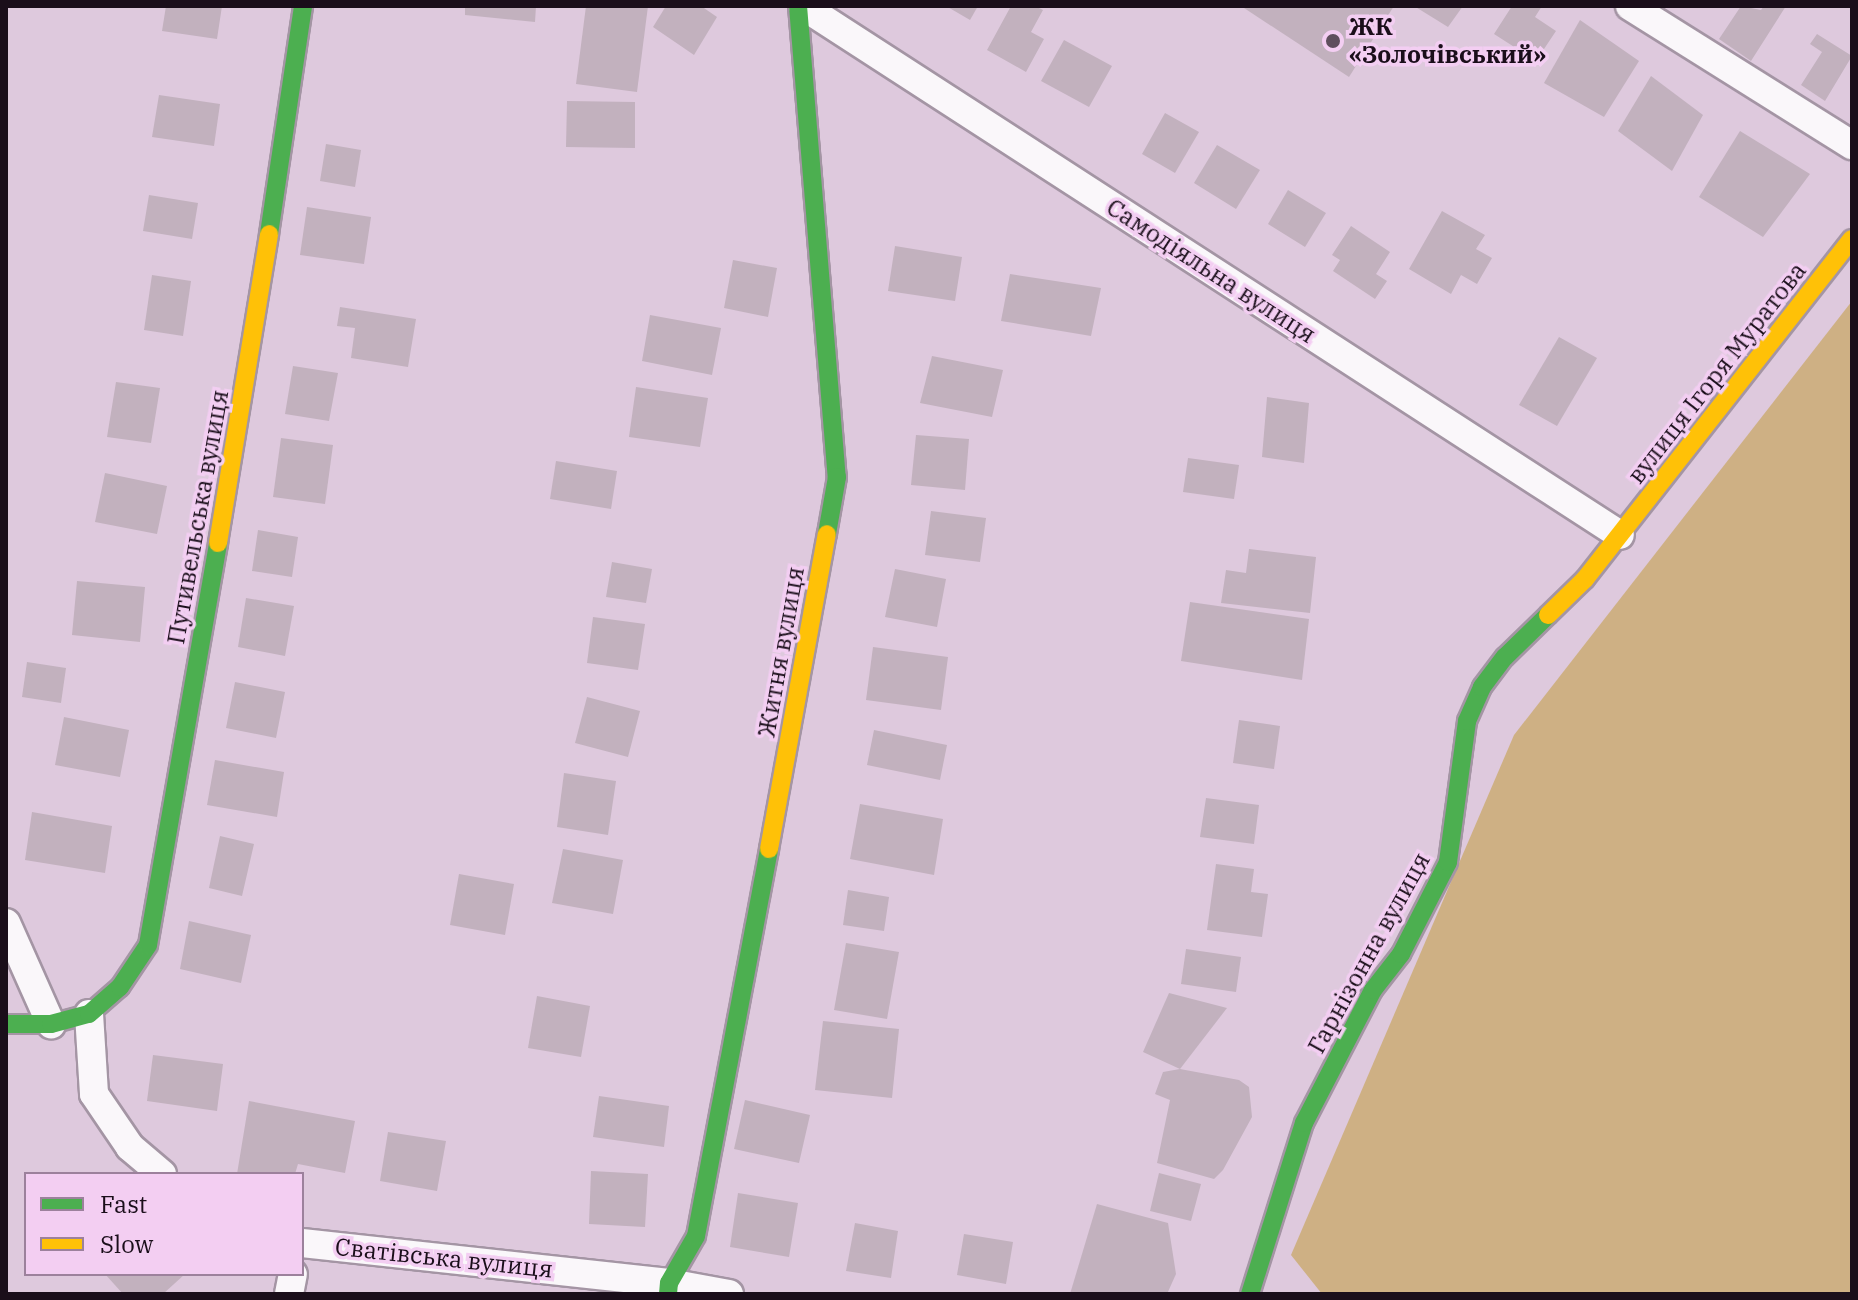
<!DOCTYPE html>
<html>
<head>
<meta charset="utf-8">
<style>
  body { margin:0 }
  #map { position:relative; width:1858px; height:1300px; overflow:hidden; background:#dec9dd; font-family:"IBM Plex Serif",serif }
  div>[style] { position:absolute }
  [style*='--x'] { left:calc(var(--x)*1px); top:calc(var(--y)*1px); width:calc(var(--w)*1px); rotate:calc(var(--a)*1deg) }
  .forest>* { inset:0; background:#ceb084 }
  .building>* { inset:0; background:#c2b1be }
  .roads { filter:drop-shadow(2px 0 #a495a4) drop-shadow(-2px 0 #a495a4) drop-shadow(0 2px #a495a4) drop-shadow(0 -2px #a495a4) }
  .street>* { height:28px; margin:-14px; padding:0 14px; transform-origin:14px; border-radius:14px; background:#faf7fa }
  .fast>* { height:18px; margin:-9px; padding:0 9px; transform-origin:9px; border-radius:9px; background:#4caf50 }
  .slow>* { height:18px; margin:-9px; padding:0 9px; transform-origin:9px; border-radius:9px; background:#ffc107 }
  .dots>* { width:22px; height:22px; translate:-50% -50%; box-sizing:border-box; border:4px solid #f3cef2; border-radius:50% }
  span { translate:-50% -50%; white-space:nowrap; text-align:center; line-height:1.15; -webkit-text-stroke:7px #f3cef2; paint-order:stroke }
  .poi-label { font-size:24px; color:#1a0e1a; font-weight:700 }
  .left { translate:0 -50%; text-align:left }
  .street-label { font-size:24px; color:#1a0e1a }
  .frame { position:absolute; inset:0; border:8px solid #1a0e1a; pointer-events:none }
  .legend { position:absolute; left:24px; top:1172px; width:280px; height:104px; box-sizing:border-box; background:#f3cef2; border:2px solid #9c819c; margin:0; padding:10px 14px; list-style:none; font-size:24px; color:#1a0e1a }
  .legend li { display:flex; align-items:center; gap:16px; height:40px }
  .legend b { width:40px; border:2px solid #9c819c }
</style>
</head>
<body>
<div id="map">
  <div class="forest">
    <i style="clip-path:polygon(1852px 301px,1852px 1294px,1322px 1294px,1291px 1255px,1514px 735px)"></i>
  </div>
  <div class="building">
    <i style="clip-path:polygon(166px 6px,222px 6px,217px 39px,162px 31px)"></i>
    <i style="clip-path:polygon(465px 6px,536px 6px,535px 22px,465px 15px)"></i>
    <i style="clip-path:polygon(586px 6px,648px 6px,637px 92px,576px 84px)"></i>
    <i style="clip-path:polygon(666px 6px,701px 6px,717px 17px,694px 55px,653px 27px)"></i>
    <i style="clip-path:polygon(946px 6px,978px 6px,970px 20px)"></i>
    <i style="clip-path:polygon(1011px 6px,1035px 6px,1043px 10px,1031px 32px,1044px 39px,1026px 72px,987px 50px)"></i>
    <i style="clip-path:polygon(1241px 6px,1394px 6px,1349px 77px)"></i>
    <i style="clip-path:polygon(1414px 6px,1463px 6px,1448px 27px)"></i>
    <i style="clip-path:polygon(1512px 6px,1542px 6px,1535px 17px,1556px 31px,1536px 61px,1494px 34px)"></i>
    <i style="clip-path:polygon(1741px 6px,1761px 10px,1764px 6px,1786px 6px,1751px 61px,1719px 39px)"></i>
    <i style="clip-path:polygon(1580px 20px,1639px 61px,1604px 117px,1544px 83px)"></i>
    <i style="clip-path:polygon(1817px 34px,1852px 56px,1825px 101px,1801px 85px,1822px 52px,1810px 44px)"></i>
    <i style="clip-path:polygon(1064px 40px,1112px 66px,1089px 107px,1041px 81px)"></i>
    <i style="clip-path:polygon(1651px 76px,1703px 115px,1672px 171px,1618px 131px)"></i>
    <i style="clip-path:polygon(159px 95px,220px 104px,214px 146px,152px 137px)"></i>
    <i style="clip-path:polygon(567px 101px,635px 102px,635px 148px,566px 147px)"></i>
    <i style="clip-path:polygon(1165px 113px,1199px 132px,1175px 173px,1142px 154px)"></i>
    <i style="clip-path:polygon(1740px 131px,1810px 174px,1763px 237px,1699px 197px)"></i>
    <i style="clip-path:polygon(326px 144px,361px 150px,355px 187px,320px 181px)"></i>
    <i style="clip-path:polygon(1217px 145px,1260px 170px,1236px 209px,1194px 183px)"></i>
    <i style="clip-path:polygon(1288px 190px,1326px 213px,1305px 247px,1268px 224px)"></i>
    <i style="clip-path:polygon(149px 195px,198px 203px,192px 239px,143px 231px)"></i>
    <i style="clip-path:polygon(307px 207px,371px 217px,364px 264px,300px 255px)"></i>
    <i style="clip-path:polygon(1442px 211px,1485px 235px,1476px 249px,1492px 258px,1477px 284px,1461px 275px,1451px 294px,1409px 269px)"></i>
    <i style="clip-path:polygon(1351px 226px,1390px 252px,1376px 274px,1387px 281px,1375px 299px,1333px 271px,1340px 260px,1332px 255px)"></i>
    <i style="clip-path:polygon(895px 246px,962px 257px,955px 301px,888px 291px)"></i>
    <i style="clip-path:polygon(733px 260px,777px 268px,768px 317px,724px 308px)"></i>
    <i style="clip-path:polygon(1010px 274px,1101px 288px,1091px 336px,1001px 321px)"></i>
    <i style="clip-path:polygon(152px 275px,191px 281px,183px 336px,144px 330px)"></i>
    <i style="clip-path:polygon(340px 307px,416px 319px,408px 367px,351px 358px,355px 328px,337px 326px)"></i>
    <i style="clip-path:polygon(650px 315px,721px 328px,712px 375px,642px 361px)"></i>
    <i style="clip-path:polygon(1559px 337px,1597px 358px,1557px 426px,1519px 405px)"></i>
    <i style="clip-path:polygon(932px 356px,1003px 370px,992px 417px,920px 403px)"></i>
    <i style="clip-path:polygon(293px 366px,338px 373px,329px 421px,285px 414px)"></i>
    <i style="clip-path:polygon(116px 382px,160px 388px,151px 443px,107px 437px)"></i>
    <i style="clip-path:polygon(636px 387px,708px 398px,700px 447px,629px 437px)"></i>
    <i style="clip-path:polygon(1267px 397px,1309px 403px,1304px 463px,1262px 457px)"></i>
    <i style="clip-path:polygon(916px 435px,969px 439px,965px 490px,911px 485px)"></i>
    <i style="clip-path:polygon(281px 438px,333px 445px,325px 504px,273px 497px)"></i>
    <i style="clip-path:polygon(1188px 458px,1239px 465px,1234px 499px,1183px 492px)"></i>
    <i style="clip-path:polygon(556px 461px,617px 471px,611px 509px,550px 499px)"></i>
    <i style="clip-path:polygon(105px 473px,167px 486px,157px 534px,95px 522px)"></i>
    <i style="clip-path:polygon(931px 511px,986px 518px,980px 562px,925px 555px)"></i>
    <i style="clip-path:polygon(258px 530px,298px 537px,292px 577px,252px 571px)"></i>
    <i style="clip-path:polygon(1249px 549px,1316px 557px,1310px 613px,1221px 603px,1226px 570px,1246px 573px)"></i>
    <i style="clip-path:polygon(612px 562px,652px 569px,646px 603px,606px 597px)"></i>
    <i style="clip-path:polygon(895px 569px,946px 579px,937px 627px,885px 617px)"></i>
    <i style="clip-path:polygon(77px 581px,145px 587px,140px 642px,72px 635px)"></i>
    <i style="clip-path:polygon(246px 598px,294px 606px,285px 656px,238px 647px)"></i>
    <i style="clip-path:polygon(1190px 602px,1309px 619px,1302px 680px,1181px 661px)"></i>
    <i style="clip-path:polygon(593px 617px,645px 624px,638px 670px,587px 663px)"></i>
    <i style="clip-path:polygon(873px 647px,948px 657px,941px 710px,866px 700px)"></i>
    <i style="clip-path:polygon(27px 662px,66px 668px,61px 703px,22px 697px)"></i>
    <i style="clip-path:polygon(235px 682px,285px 692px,276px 738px,226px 728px)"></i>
    <i style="clip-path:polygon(587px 697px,640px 711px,628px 757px,575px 743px)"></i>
    <i style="clip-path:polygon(64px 717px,129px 730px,120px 777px,55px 765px)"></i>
    <i style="clip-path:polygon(1239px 720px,1280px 726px,1274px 769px,1233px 763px)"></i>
    <i style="clip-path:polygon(874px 730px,947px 745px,940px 780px,867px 765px)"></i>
    <i style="clip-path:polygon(215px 760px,284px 772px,277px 817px,207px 805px)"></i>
    <i style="clip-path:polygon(564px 773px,616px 781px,608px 835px,557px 827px)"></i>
    <i style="clip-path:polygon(1206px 798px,1259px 805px,1254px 844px,1200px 837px)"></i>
    <i style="clip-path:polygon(860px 804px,943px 819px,934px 875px,850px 859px)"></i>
    <i style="clip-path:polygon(32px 812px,112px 826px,105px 873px,25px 860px)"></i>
    <i style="clip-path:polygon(220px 836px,254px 844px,242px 896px,209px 888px)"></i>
    <i style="clip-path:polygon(563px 849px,623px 860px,613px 914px,552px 903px)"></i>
    <i style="clip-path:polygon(1216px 864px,1254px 869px,1251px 892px,1268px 894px,1262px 937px,1207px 930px)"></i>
    <i style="clip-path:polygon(459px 874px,514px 884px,505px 935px,450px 925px)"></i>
    <i style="clip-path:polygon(848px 890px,889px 897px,884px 931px,843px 925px)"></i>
    <i style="clip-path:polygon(189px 921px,251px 935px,241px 983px,180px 969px)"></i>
    <i style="clip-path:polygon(846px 943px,899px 952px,887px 1019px,834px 1010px)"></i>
    <i style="clip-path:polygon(1186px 949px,1241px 957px,1236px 992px,1181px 984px)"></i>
    <i style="clip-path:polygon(1169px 993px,1227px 1008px,1180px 1069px,1143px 1052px)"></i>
    <i style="clip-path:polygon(537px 996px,590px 1006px,581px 1057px,528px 1048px)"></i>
    <i style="clip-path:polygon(823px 1021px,899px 1029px,892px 1098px,815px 1090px)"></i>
    <i style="clip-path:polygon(153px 1055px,223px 1064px,217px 1111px,147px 1101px)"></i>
    <i style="clip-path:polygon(1180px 1069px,1239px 1080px,1249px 1087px,1252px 1117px,1223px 1170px,1214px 1179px,1157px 1163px,1170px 1100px,1155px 1094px,1163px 1072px)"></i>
    <i style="clip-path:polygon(599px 1096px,669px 1106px,664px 1147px,593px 1137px)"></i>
    <i style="clip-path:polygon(745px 1100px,810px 1115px,799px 1163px,734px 1149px)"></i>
    <i style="clip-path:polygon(249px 1101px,355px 1121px,345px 1173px,298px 1164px,295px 1174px,237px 1174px)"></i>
    <i style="clip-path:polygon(388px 1132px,446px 1141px,437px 1191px,380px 1181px)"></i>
    <i style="clip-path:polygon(591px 1171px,648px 1174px,645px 1227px,589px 1224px)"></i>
    <i style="clip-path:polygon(1159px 1173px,1201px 1184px,1191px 1221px,1150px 1211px)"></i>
    <i style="clip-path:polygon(738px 1193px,798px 1203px,789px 1257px,730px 1247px)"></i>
    <i style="clip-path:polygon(1097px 1204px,1168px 1223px,1176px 1274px,1167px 1294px,1070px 1294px)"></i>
    <i style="clip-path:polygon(855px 1223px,898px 1231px,891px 1278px,846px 1271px)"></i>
    <i style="clip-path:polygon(964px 1234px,1013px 1242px,1006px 1284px,957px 1275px)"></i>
    <i style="clip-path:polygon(105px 1274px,185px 1274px,163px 1294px,123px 1294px)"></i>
  </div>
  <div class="roads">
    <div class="street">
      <i style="--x:803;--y:6;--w:973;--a:32.92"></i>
      <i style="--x:1630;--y:6;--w:262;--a:32.1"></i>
      <i style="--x:6;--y:923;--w:111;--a:66"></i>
      <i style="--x:89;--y:1014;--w:80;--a:86.4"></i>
      <i style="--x:94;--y:1094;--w:64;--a:55.8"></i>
      <i style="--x:130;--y:1147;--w:42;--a:40.2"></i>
      <i style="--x:302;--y:1243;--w:369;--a:6.2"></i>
      <i style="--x:669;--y:1283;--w:61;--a:10.4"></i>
      <i style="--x:289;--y:1294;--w:20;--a:-79"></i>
    </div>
    <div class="fast">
      <i style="--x:798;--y:6;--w:473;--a:85.3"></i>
      <i style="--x:837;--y:477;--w:58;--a:100"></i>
      <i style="--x:269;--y:234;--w:231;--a:-81.5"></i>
      <i style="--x:6;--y:1024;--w:45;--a:0"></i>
      <i style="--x:51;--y:1024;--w:39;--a:-15"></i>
      <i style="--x:89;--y:1014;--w:41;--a:-41.1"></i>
      <i style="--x:120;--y:987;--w:50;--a:-56.3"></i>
      <i style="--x:148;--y:945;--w:408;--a:-80.1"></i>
      <i style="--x:668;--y:1294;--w:11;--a:-85"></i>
      <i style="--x:669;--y:1283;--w:54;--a:-60.1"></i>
      <i style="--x:696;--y:1236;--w:394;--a:-79.3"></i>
      <i style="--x:1250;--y:1294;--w:179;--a:-72.5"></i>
      <i style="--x:1304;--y:1123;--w:150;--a:-62.6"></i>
      <i style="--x:1373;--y:990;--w:46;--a:-52.1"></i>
      <i style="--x:1401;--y:954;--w:103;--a:-62.9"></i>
      <i style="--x:1448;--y:862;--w:142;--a:-82.3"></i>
      <i style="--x:1467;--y:721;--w:37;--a:-66"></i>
      <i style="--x:1482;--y:687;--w:38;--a:-53"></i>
      <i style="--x:1505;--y:657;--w:60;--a:-44.3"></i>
    </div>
    <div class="slow">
      <i style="--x:218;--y:543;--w:313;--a:-80.6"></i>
      <i style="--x:1548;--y:615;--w:52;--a:-44.2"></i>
      <i style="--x:1585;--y:579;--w:432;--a:-51.9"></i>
      <i style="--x:769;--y:849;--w:320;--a:-79.6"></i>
    </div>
  </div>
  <div class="dots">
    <i style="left:1333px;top:41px;background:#5f4f5e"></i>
  </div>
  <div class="poi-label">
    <span class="left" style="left:1349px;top:41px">ЖК<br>«Золочівський»</span>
  </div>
  <div class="street-label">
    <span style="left:1211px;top:271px;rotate:33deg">Самодіяльна вулиця</span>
    <span style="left:1717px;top:373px;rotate:-52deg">вулиця Ігоря Муратова</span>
    <span style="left:198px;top:517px;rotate:-80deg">Путивельська вулиця</span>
    <span style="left:781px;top:652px;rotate:-80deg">Житня вулиця</span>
    <span style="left:1369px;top:953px;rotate:-61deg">Гарнізонна вулиця</span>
    <span style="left:444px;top:1258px;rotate:6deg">Сватівська вулиця</span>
  </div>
  <div class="frame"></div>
  <ul class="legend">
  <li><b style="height:10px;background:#4caf50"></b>Fast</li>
  <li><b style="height:10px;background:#ffc107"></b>Slow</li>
  </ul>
</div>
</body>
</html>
